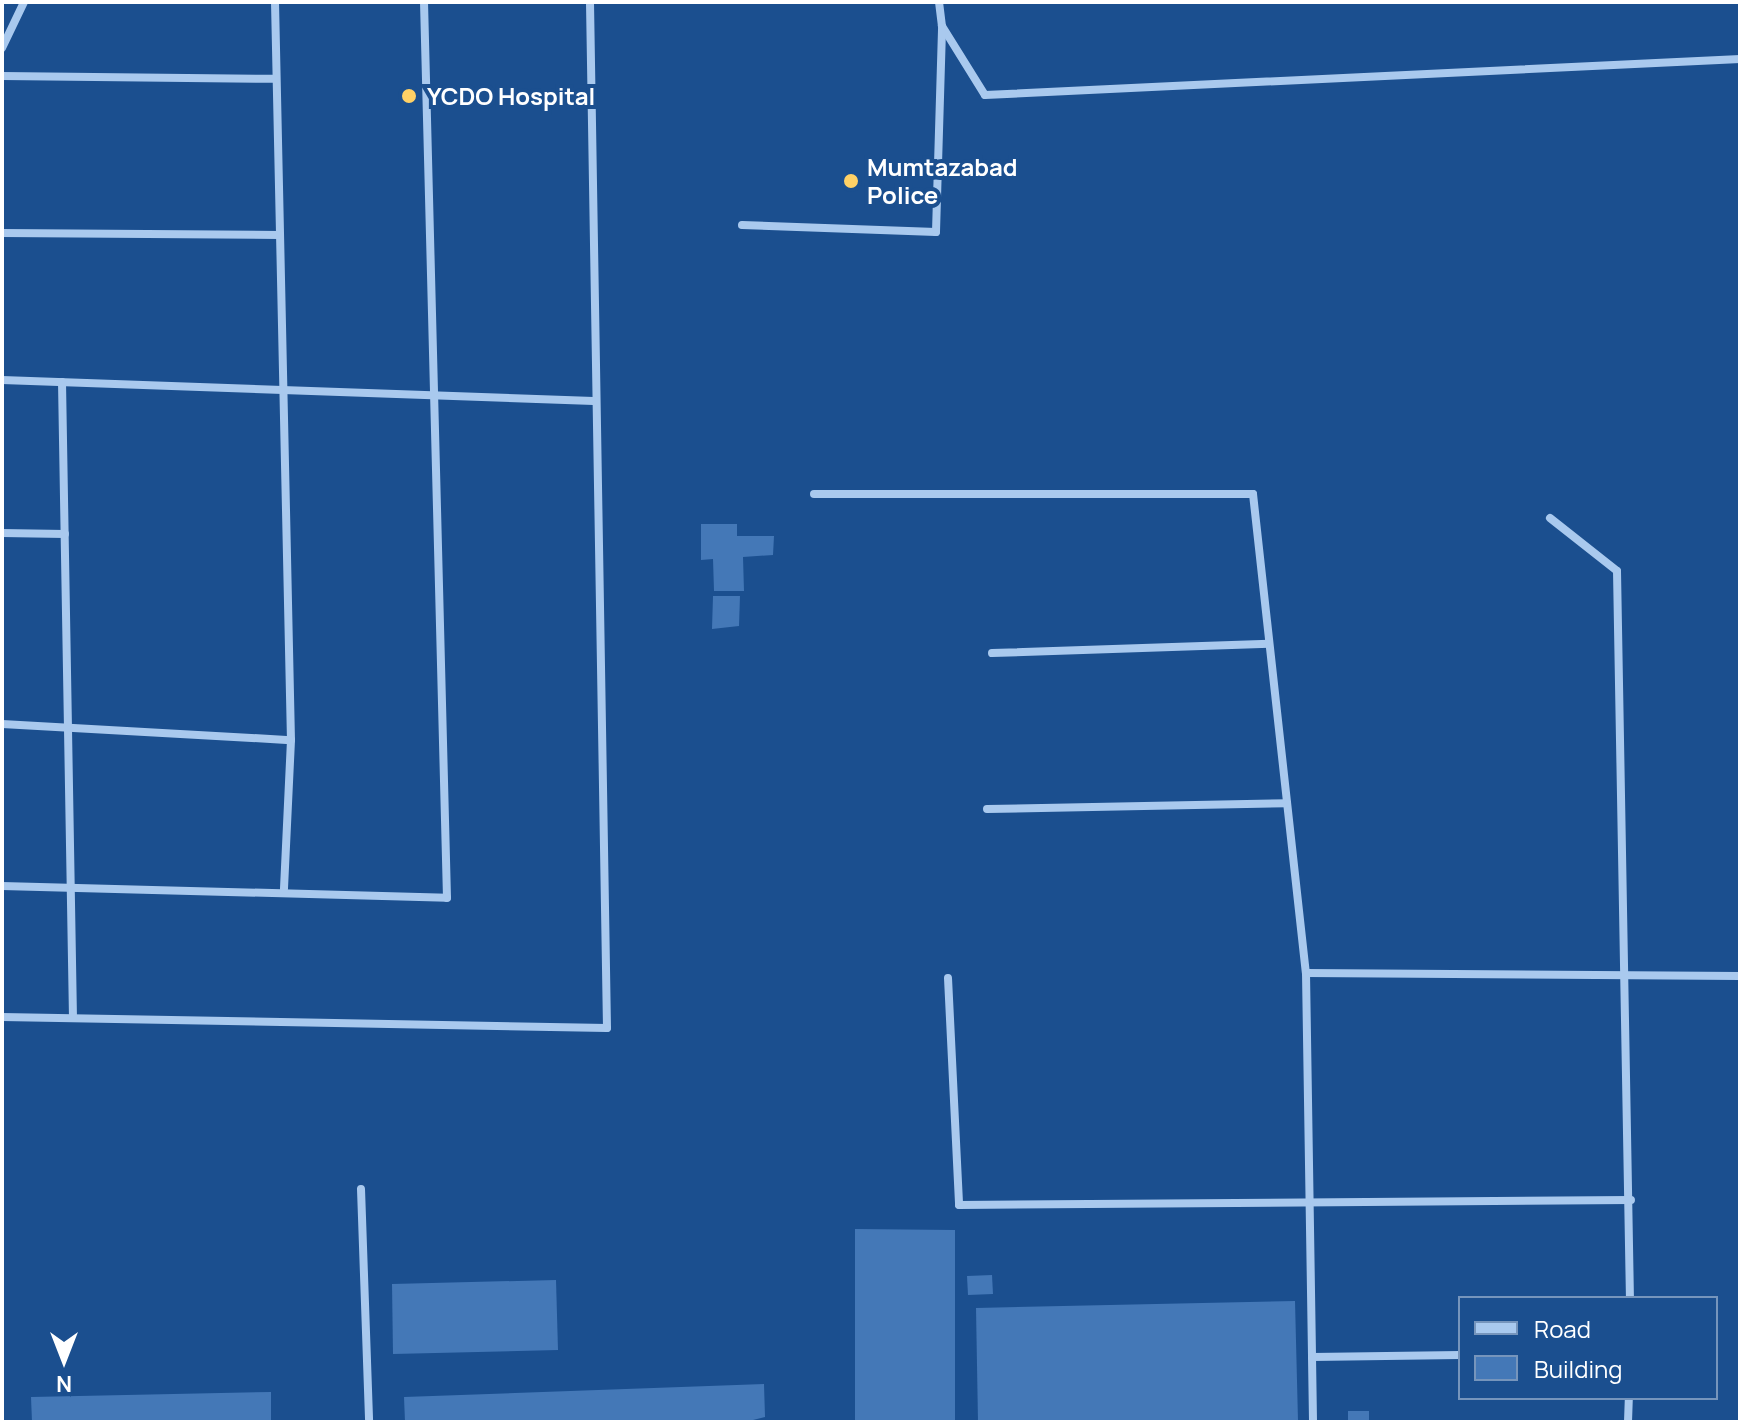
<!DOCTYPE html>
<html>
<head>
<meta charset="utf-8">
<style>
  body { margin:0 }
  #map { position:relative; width:1742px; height:1424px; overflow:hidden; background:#1b4f8f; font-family:Manrope,sans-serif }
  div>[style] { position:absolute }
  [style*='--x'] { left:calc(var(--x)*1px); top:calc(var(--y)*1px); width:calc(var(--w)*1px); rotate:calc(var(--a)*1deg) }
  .building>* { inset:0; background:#4478b7 }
  .street>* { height:8px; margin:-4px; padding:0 4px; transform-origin:4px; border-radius:4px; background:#a9c9ee }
  .dots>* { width:22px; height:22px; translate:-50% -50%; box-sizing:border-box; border:4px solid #1b4f8f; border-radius:50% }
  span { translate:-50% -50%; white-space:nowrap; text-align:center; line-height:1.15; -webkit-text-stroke:8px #1b4f8f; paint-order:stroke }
  .poi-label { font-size:24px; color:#fff; font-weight:700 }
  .left { translate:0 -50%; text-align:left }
  .frame { position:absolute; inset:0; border:4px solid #fff; pointer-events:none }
  .legend { position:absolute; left:1458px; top:1296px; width:260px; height:104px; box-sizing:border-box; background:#1b4f8f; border:2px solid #7695bc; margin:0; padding:10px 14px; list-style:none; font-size:24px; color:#fff }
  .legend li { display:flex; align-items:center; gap:16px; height:40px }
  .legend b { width:40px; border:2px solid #7695bc }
  .north { position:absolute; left:24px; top:1320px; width:80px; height:80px; -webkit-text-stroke:6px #1b4f8f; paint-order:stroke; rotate:180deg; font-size:22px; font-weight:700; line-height:32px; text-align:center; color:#fff }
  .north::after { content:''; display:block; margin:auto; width:28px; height:36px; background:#fff; clip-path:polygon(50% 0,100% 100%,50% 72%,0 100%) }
</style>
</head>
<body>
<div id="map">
  <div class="building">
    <i style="clip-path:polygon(701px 524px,737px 524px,737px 536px,774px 536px,773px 555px,743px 557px,744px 591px,714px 591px,713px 559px,701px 560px)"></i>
    <i style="clip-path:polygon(713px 596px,740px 596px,739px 626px,712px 629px)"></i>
    <i style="clip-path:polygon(855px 1229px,955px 1230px,955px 1422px,855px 1422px)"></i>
    <i style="clip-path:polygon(992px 1275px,993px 1294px,968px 1295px,967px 1276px)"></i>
    <i style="clip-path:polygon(556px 1280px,558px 1350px,393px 1354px,392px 1284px)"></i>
    <i style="clip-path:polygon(1295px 1301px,1298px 1421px,978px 1422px,976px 1308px)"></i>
    <i style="clip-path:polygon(764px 1384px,765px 1417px,745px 1422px,405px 1422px,404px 1397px)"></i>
    <i style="clip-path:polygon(271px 1392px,271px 1422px,32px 1422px,31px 1397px)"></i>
    <i style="clip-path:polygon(1348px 1411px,1369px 1411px,1369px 1422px,1348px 1422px)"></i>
  </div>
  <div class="street">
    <i style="--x:275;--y:2;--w:738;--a:88.76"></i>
    <i style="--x:291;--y:740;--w:149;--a:92.7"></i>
    <i style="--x:939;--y:2;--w:24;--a:83"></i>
    <i style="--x:942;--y:26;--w:81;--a:58.1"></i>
    <i style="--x:985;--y:95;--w:756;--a:-2.73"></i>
    <i style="--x:2;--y:48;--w:51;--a:-64.4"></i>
    <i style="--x:2;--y:76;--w:274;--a:0.6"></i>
    <i style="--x:742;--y:225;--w:194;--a:2.1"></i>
    <i style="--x:936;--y:232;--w:205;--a:-88.3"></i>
    <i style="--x:2;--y:233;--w:278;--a:0.4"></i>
    <i style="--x:2;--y:380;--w:592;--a:2.03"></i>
    <i style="--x:62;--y:382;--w:636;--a:89.01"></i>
    <i style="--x:814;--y:494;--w:439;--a:0"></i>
    <i style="--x:1253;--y:494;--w:482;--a:83.7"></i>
    <i style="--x:1306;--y:973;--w:434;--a:0.4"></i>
    <i style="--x:1550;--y:518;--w:85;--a:38.3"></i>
    <i style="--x:1617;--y:571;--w:727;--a:88.98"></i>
    <i style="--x:2;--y:533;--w:63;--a:0.9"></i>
    <i style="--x:992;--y:653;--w:277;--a:-1.9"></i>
    <i style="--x:2;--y:724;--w:289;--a:3.2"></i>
    <i style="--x:987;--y:809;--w:300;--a:-1.1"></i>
    <i style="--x:2;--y:886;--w:445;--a:1.5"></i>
    <i style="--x:447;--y:898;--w:896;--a:-91.47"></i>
    <i style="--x:1306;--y:973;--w:384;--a:89.1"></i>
    <i style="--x:1312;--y:1357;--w:148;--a:-0.8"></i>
    <i style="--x:948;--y:978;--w:227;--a:87.2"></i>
    <i style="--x:959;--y:1205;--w:672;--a:-0.43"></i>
    <i style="--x:2;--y:1017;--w:605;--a:1.04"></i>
    <i style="--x:607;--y:1028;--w:1026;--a:-90.95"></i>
    <i style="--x:361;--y:1189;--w:233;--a:88"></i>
    <i style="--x:1312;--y:1357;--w:65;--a:89.1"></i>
    <i style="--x:1628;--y:1422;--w:24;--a:-88"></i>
  </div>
  <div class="dots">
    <i style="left:409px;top:96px;background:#ffd166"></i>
    <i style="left:851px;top:181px;background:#ffd166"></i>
  </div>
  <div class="poi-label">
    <span class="left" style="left:427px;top:96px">YCDO Hospital</span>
    <span class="left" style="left:867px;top:181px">Mumtazabad<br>Police</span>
  </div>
  <div class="frame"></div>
  <ul class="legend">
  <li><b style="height:10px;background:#a9c9ee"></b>Road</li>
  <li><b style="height:22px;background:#4478b7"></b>Building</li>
  </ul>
  <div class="north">N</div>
</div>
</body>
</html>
